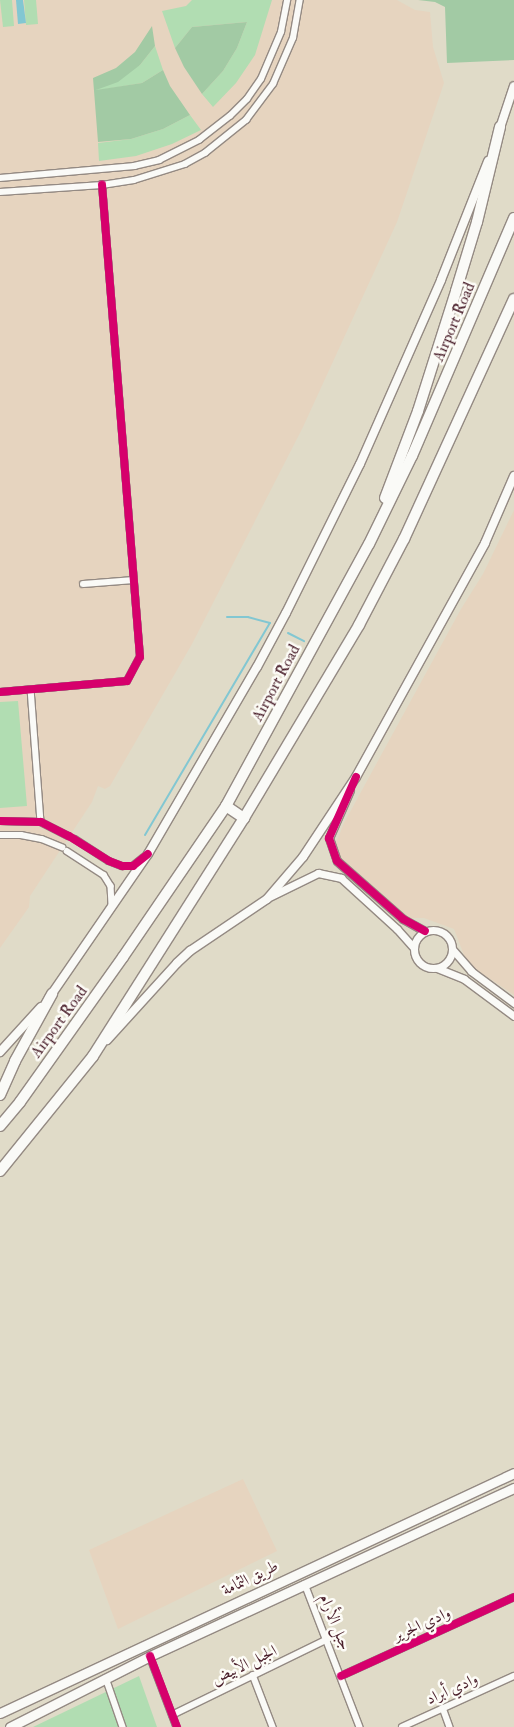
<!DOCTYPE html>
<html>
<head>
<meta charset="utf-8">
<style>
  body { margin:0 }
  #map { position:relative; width:514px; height:1727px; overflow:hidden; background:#e0dbc8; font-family:"IM FELL Double Pica",Amiri,serif }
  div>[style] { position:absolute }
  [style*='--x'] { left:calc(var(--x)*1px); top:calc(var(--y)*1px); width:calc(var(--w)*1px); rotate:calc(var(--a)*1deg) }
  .built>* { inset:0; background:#e6d4bf }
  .green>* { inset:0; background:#b1ddb2 }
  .forest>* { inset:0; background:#a2caa4 }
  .water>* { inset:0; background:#82c7d2 }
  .stream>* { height:2px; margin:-1px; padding:0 1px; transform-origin:1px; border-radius:1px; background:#82c7d2 }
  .roads { filter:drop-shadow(1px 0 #948a83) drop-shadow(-1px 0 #948a83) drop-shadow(0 1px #948a83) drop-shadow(0 -1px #948a83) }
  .minor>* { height:5.5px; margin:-2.75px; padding:0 2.75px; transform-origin:2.75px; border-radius:2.75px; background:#fafaf7 }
  .tertiary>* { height:7px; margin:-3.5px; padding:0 3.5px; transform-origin:3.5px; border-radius:3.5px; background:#fafaf7 }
  .tertiary>.ring { margin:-3.5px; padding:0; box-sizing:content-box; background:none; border:7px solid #fafaf7; border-radius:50% }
  .secondary>* { height:8px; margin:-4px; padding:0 4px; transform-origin:4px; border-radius:4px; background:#fafaf7 }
  .primary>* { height:9px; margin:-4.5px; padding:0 4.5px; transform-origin:4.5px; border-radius:4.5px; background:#fafaf7 }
  .motorway>* { height:10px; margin:-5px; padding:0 5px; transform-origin:5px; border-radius:5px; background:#fafaf7 }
  .cycleway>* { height:8px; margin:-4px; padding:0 4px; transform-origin:4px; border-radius:4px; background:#d6006c }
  span { translate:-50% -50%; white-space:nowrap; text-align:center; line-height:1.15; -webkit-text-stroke:5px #fdfcf7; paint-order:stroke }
  .street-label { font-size:16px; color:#4a1f2b }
</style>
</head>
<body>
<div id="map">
  <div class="built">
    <i style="clip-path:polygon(0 0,397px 0,415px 10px,430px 12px,433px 47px,444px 83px,397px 222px,303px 427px,192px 644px,110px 786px,105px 789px,98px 786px,92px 802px,30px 896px,29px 907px,0 948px)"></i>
    <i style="clip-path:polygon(514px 510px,514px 995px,471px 966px,464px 955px,454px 929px,424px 918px,405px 918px,343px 863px,337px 851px,336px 843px,344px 823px,461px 609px,483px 574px)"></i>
    <i style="clip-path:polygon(243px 1479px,277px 1551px,118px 1629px,89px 1550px)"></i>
  </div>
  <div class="green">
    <i style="clip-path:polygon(0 0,12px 0,14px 26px,3px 27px)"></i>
    <i style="clip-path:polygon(24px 0,36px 0,38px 24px,26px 25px)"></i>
    <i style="clip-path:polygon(192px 0,272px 0,255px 55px,236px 83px,213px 107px,202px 94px,223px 71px,237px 48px,247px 22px,192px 27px,175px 48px,162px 11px,186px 6px)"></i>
    <i style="clip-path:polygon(155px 46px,163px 70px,142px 83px,94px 91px,140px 65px)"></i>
    <i style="clip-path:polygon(190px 115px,201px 130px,172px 144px,136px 156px,99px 161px,98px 143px,131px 139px,163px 129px)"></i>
    <i style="clip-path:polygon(18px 701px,27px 806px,0 808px,0 702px)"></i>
    <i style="clip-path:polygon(139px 1676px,157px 1727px,33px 1727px)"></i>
  </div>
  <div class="forest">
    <i style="clip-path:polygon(418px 0,514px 0,514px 60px,447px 63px,445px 7px,435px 2px)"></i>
    <i style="clip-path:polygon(247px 22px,237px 48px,223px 71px,202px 94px,184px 67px,175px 48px,192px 27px)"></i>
    <i style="clip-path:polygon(152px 26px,155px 46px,140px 65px,118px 82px,96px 90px,142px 83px,163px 70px,170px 86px,190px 115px,163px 129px,131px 139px,98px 142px,93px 78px,116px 68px,135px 52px)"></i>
  </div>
  <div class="water">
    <i style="clip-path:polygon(16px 0,23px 0,26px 23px,18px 24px)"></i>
  </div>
  <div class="stream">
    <i style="--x:288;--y:633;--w:18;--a:27"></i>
    <i style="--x:145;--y:835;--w:246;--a:-59.5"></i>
    <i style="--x:270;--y:623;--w:23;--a:-165"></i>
    <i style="--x:248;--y:617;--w:21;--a:180"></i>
  </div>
  <div class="roads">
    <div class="minor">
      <i style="--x:0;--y:178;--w:135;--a:-5.1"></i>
      <i style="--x:134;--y:166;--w:26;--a:-13"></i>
      <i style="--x:159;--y:160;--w:45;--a:-26.6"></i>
      <i style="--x:199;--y:140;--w:39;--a:-38"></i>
      <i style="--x:230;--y:116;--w:24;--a:-45"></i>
      <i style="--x:247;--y:99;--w:24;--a:-55"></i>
      <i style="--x:261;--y:79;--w:51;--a:-66.9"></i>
      <i style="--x:281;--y:32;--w:33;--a:-79"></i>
      <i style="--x:0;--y:192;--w:102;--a:-3.9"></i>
      <i style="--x:102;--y:185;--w:32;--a:-9"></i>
      <i style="--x:134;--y:180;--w:53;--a:-17.4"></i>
      <i style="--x:185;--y:164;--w:23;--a:-29"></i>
      <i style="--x:205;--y:153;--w:53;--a:-38.8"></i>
      <i style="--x:246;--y:120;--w:45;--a:-53.1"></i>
      <i style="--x:273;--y:84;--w:50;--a:-66.5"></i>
      <i style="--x:293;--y:38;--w:39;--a:-80"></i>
      <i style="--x:83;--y:584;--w:51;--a:-4.5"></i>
      <i style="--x:31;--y:689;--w:133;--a:85.7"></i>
      <i style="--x:0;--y:692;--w:127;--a:-5"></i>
      <i style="--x:127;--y:681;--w:27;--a:-62"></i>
      <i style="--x:140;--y:657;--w:474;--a:-94.6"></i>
      <i style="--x:0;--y:821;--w:41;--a:1.4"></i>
      <i style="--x:41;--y:822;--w:31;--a:27"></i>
      <i style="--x:0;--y:835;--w:21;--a:0"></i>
      <i style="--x:21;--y:835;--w:21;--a:11"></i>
      <i style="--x:42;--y:839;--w:22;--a:22"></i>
      <i style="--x:75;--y:839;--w:40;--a:32.9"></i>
      <i style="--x:109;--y:861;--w:14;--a:21"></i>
      <i style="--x:122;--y:866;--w:11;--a:0"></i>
      <i style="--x:133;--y:866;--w:13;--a:-39"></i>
      <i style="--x:67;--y:851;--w:44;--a:33"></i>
      <i style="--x:104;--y:875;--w:13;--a:58"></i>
      <i style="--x:111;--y:886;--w:21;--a:87"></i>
      <i style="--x:305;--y:1584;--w:153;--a:69"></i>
      <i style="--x:150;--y:1656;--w:76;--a:69.2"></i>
      <i style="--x:253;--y:1675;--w:56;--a:69"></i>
      <i style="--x:341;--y:1676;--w:190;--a:-24.5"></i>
      <i style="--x:106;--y:1678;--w:52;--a:70.9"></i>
      <i style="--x:443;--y:1708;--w:20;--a:70"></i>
      <i style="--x:172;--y:1715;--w:174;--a:-26"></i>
      <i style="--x:402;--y:1727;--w:123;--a:-24.5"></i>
    </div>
    <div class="tertiary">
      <i style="--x:350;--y:790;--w:52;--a:113.6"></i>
      <i style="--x:329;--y:838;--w:24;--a:71"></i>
      <i style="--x:337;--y:861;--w:88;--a:41.3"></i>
      <i style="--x:403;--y:919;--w:25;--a:29"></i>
      <i style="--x:269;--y:897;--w:55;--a:-26.1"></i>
      <i style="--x:318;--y:873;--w:24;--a:12"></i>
      <i style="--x:341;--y:878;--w:76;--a:42.3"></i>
      <i style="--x:397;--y:929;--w:25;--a:48"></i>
      <i class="ring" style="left:414px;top:930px;width:31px;height:31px"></i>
      <i style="--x:453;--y:950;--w:28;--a:49"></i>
      <i style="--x:471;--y:971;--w:54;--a:36.7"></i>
      <i style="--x:437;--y:968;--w:29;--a:22"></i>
      <i style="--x:464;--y:979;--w:62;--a:36.5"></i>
    </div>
    <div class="secondary">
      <i style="--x:499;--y:131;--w:47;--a:-71.6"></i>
      <i style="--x:49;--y:998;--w:175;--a:-55.5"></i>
      <i style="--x:148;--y:854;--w:216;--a:-59.8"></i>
      <i style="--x:257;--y:667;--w:61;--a:-61.8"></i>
      <i style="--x:286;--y:613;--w:166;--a:-63.6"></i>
      <i style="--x:360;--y:464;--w:201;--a:-66.2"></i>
      <i style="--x:441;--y:280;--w:128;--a:-68.4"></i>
      <i style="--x:107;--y:1040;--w:104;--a:-47.7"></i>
      <i style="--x:177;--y:963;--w:18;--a:-43"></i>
      <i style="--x:190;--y:951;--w:93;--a:-34"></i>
      <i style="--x:267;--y:899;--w:55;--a:-49.4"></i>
      <i style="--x:303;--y:857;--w:96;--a:-56.5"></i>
      <i style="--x:356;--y:777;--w:267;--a:-61.1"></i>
      <i style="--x:485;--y:543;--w:73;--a:-66.6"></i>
      <i style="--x:0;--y:1052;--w:61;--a:-47.7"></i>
    </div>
    <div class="primary">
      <i style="--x:0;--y:1713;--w:567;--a:-25.03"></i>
      <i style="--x:10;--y:1727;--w:157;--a:-26.9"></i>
      <i style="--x:150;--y:1656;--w:401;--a:-24.8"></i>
    </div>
    <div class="motorway">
      <i style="--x:385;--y:498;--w:93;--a:-69.2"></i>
      <i style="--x:418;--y:411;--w:126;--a:-72.4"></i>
      <i style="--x:456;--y:291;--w:72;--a:-73.1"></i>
      <i style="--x:477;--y:222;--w:98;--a:-76.4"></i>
      <i style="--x:226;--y:806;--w:22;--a:34"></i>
      <i style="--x:0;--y:1095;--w:37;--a:-66"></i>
      <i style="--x:15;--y:1061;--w:77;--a:-61.1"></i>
      <i style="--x:0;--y:1126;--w:31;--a:-50"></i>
      <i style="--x:20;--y:1102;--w:178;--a:-54.6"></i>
      <i style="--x:123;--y:957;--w:183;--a:-55.7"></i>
      <i style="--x:226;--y:806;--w:298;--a:-61.4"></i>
      <i style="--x:369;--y:544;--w:98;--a:-64"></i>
      <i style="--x:412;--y:456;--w:259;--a:-66.8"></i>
      <i style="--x:0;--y:1171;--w:148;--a:-51"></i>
      <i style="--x:93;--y:1056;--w:282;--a:-57.6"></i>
      <i style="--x:244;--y:818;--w:225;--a:-59.2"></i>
      <i style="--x:359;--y:625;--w:97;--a:-62.4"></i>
      <i style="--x:404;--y:539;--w:264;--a:-65.4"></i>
    </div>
  </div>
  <div class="cycleway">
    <i style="--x:0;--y:692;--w:127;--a:-5"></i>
    <i style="--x:127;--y:681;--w:27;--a:-62"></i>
    <i style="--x:140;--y:657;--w:474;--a:-94.6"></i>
    <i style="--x:356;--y:777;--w:67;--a:113.9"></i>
    <i style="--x:329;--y:838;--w:24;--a:71"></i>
    <i style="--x:337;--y:861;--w:88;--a:41.3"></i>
    <i style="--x:403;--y:919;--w:25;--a:29"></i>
    <i style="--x:0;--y:821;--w:41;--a:1.4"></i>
    <i style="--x:41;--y:822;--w:31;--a:27"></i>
    <i style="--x:69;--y:836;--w:47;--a:32"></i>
    <i style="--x:109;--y:861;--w:14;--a:21"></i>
    <i style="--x:122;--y:866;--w:11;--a:0"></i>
    <i style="--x:133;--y:866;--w:19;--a:-39"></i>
    <i style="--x:150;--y:1656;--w:76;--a:69.2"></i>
    <i style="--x:341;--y:1676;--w:190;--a:-24.5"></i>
  </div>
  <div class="street-label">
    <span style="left:454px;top:322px;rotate:-67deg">Airport Road</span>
    <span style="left:276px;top:683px;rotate:-62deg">Airport Road</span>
    <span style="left:59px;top:1022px;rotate:-54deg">Airport Road</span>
    <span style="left:250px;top:1578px;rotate:-26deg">طريق الثمامة</span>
    <span style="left:335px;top:1622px;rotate:68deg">جبل الأرام</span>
    <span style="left:422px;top:1624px;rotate:-24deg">وادي الجرير</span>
    <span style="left:244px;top:1665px;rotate:-26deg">الجبل الأبيض</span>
    <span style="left:452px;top:1689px;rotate:-24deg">وادي أبراد</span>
  </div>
</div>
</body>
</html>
